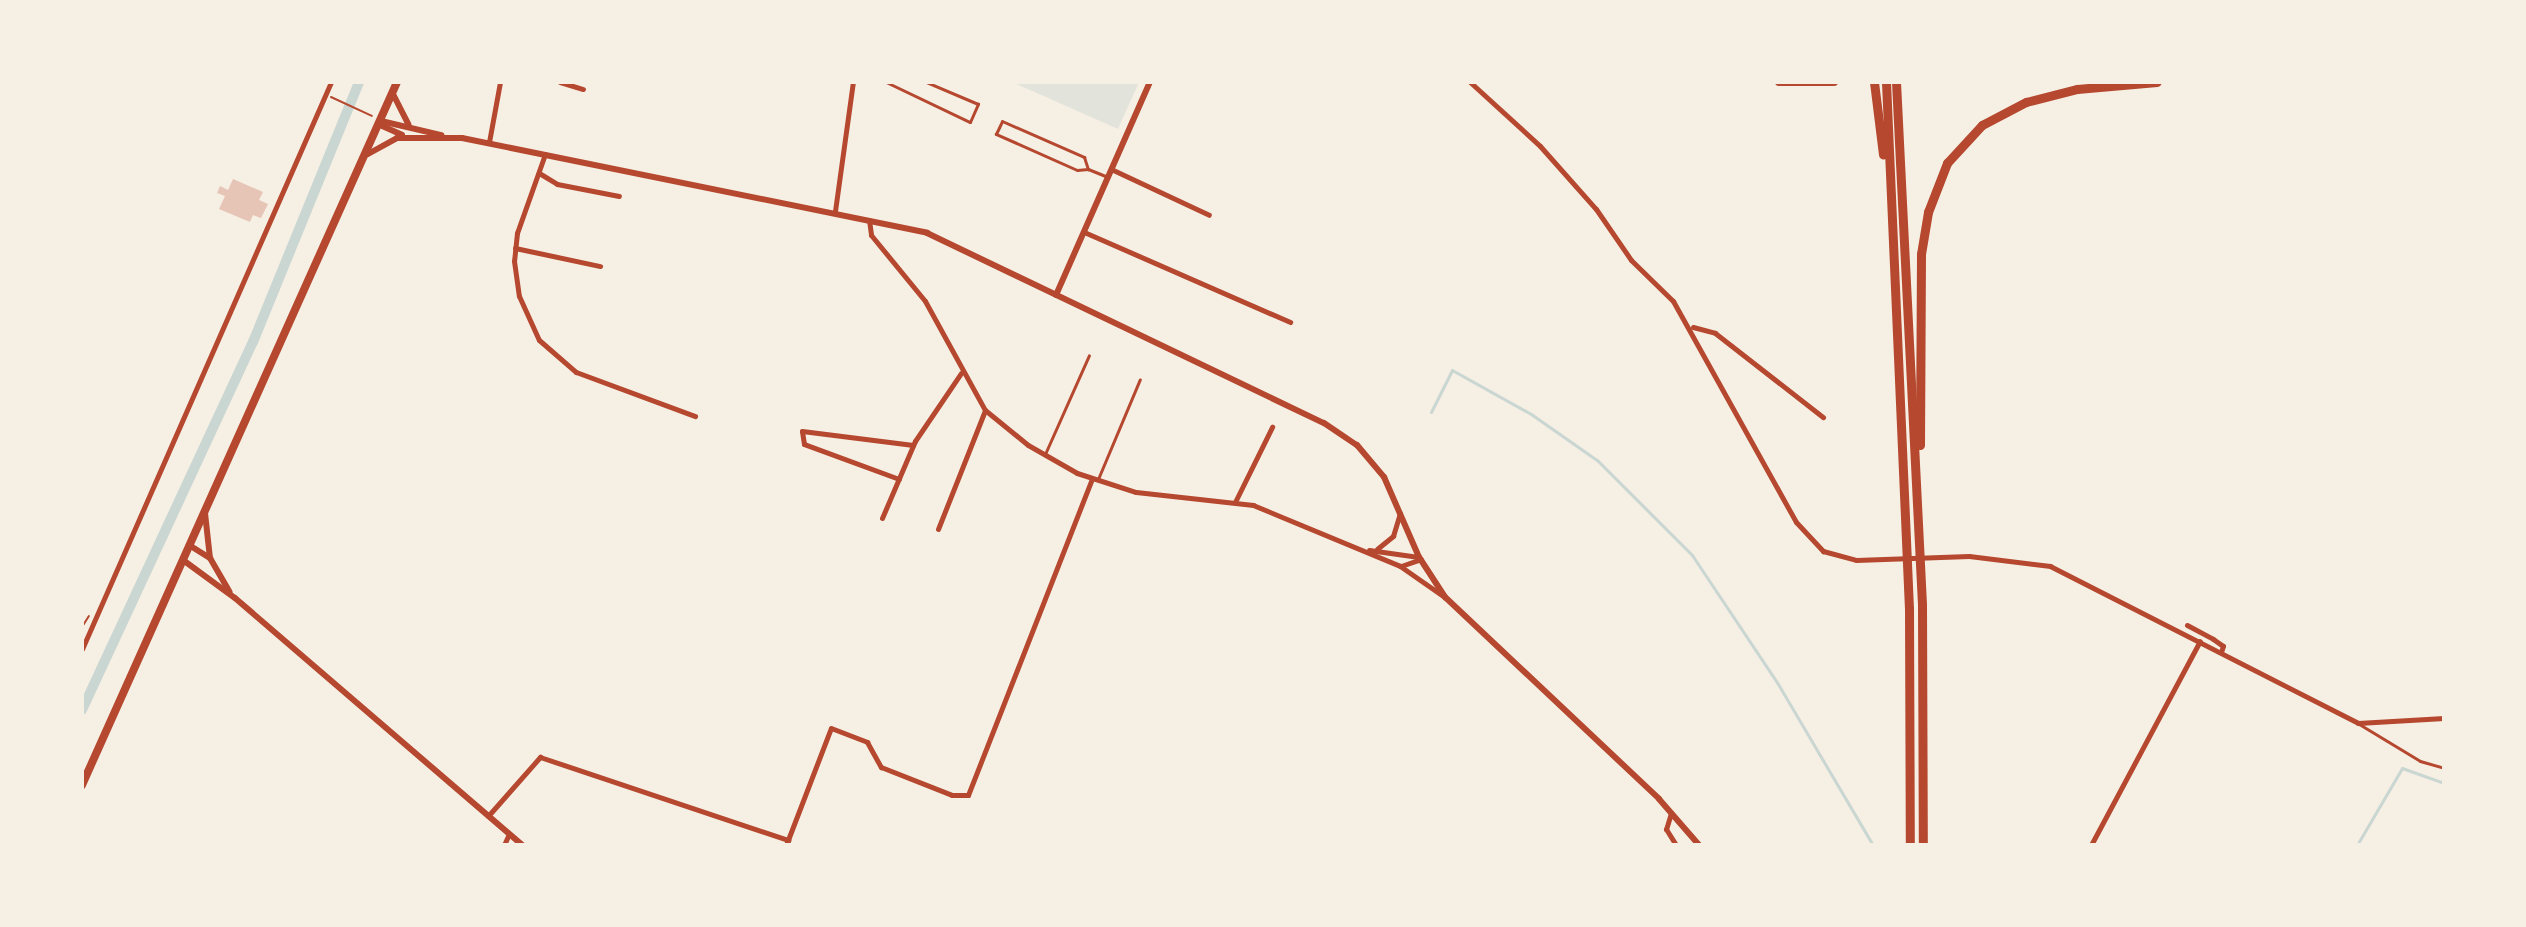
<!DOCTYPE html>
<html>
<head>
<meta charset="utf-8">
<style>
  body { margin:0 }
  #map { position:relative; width:2526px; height:927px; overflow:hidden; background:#f6efe4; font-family:Figtree,sans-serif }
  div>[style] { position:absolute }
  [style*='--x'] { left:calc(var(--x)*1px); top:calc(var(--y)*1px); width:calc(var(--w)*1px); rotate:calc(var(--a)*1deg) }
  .green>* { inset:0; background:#e2e4dc }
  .stream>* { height:3px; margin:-1.5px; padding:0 1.5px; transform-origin:1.5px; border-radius:1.5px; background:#c9d6d2 }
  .canal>* { height:10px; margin:-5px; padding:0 5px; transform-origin:5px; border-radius:5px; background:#c9d6d2 }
  .building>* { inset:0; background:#e6c5b7 }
  .path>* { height:2px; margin:-1px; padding:0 1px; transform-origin:1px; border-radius:1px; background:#b5482f }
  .service>* { height:3px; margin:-1.5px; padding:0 1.5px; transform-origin:1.5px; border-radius:1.5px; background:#b5482f }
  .minor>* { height:5px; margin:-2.5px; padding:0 2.5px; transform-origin:2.5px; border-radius:2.5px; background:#b5482f }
  .tertiary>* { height:6px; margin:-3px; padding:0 3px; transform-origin:3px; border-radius:3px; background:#b5482f }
  .primary>* { height:8px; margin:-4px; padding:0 4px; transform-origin:4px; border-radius:4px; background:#b5482f }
  .trunk>* { height:8px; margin:-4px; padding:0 4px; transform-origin:4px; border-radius:4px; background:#b5482f }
  .motorway>* { height:9px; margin:-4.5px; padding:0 4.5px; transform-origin:4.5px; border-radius:4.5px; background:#b5482f }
  span { translate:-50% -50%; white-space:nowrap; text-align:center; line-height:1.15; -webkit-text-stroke:8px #f6efe4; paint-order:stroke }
  .frame { position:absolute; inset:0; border:84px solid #f6efe4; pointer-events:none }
</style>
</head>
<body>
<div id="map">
  <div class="green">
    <i style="clip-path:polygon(1012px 82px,1139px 82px,1118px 129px)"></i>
  </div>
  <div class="stream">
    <i style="--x:1431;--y:412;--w:47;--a:-63.4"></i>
    <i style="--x:1452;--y:370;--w:90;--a:29.1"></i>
    <i style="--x:1531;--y:414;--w:82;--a:35"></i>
    <i style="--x:1598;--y:461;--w:133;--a:45"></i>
    <i style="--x:1692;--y:555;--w:155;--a:56.3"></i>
    <i style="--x:1778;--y:684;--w:187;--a:59.5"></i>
    <i style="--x:2357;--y:845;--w:89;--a:-59.7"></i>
    <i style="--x:2402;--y:768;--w:45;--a:19.7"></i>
  </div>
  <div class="canal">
    <i style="--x:82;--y:710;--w:406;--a:-65.1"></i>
    <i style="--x:253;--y:342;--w:281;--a:-67.8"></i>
  </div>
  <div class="building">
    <i style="clip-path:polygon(233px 179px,263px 192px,259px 200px,268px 204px,261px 218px,253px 215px,250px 222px,219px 209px,225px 196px,217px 193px,220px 186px,228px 190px)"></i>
  </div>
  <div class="path">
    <i style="--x:331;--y:97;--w:45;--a:24.9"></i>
    <i style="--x:82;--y:627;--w:13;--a:-58"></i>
  </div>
  <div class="service">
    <i style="--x:886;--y:82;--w:93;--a:25.5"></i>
    <i style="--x:970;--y:122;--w:20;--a:-66"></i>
    <i style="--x:978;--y:104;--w:56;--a:-157.1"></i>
    <i style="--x:1088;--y:169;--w:11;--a:175"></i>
    <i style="--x:1077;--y:170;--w:89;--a:-156"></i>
    <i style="--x:996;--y:134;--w:14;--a:-65"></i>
    <i style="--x:1002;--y:121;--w:90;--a:23.7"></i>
    <i style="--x:1084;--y:157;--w:13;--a:72"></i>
    <i style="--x:1088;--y:169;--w:22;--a:22"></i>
    <i style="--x:1045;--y:454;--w:108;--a:-66"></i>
    <i style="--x:1098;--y:479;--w:108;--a:-67.2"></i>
    <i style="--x:2359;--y:724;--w:71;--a:31.2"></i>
    <i style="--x:2420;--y:761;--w:25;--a:16"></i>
  </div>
  <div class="minor">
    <i style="--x:560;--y:82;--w:24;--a:17"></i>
    <i style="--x:1470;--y:82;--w:95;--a:42.4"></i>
    <i style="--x:1540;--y:146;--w:84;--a:48.4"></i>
    <i style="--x:1596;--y:209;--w:62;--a:55.5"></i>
    <i style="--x:1631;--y:260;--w:59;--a:44.3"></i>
    <i style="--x:1673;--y:301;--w:253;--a:60.9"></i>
    <i style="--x:1796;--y:522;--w:40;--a:47"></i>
    <i style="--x:1823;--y:551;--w:34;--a:15"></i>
    <i style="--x:1856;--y:560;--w:113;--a:-2"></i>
    <i style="--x:1969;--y:556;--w:82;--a:7"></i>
    <i style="--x:2050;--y:566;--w:346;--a:27"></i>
    <i style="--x:2358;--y:723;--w:86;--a:-3.3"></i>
    <i style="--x:489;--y:142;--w:61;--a:-79.6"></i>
    <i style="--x:545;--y:154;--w:84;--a:109.5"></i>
    <i style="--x:517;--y:233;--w:28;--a:96"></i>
    <i style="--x:514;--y:261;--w:35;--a:82"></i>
    <i style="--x:519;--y:296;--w:48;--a:65.6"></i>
    <i style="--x:539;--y:340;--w:49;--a:40.9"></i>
    <i style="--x:576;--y:372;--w:127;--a:20.3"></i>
    <i style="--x:1111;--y:169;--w:108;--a:25.1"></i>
    <i style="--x:539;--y:173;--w:21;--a:31"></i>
    <i style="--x:557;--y:184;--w:63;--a:11"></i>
    <i style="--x:835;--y:211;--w:130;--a:-82.1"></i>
    <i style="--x:869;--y:220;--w:15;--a:82"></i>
    <i style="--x:871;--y:235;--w:85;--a:50.7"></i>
    <i style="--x:925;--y:301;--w:124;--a:61.2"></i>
    <i style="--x:985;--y:410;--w:55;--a:39.1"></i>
    <i style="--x:1028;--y:445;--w:56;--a:29.7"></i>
    <i style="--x:1077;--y:473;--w:62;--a:17.9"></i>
    <i style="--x:1136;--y:492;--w:118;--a:6.3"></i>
    <i style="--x:1253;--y:505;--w:159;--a:22.5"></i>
    <i style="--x:1400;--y:566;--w:52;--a:34.9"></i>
    <i style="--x:1084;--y:232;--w:225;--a:23.6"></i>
    <i style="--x:515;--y:248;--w:87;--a:12"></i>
    <i style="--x:1693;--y:327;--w:23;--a:15"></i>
    <i style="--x:1715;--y:333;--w:137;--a:37.9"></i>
    <i style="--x:899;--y:479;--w:101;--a:-159.8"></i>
    <i style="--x:804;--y:444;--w:13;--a:-99"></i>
    <i style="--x:802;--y:431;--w:112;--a:7.2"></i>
    <i style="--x:1235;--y:502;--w:84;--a:-63.7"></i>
    <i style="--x:882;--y:518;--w:84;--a:-66.8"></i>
    <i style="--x:915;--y:441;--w:82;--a:-55.9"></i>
    <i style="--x:938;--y:529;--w:128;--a:-68.4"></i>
    <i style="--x:1377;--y:549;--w:21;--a:-39"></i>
    <i style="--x:1393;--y:536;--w:24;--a:-73"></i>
    <i style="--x:1369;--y:550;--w:50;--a:8"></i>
    <i style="--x:1401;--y:566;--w:21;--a:-19"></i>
    <i style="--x:2187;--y:625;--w:30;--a:28"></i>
    <i style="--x:2213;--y:639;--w:12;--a:35"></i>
    <i style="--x:2223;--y:646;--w:6;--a:108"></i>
    <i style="--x:82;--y:649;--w:619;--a:-66.29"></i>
    <i style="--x:1671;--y:813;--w:17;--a:107"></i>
    <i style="--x:1666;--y:829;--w:19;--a:58"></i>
    <i style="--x:488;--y:816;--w:79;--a:-48.6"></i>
    <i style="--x:540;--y:757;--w:262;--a:18.5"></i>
    <i style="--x:504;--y:845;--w:12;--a:-66"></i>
    <i style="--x:786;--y:845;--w:125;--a:-69"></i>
    <i style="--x:831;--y:728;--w:39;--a:21"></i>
    <i style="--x:867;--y:742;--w:29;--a:61"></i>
    <i style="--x:881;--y:767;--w:76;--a:21.5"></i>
    <i style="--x:952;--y:795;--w:16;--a:0"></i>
    <i style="--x:968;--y:795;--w:339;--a:-68.6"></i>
    <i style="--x:2091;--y:845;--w:231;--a:-61.9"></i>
  </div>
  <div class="tertiary">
    <i style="--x:393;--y:94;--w:34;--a:63"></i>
    <i style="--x:381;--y:121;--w:62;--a:13.1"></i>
    <i style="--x:380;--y:125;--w:24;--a:24"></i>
    <i style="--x:368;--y:154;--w:33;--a:-29"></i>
    <i style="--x:397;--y:138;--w:65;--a:0"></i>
    <i style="--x:462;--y:138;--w:475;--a:11.5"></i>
    <i style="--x:927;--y:233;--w:440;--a:25.6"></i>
    <i style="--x:1324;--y:423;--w:40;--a:34"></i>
    <i style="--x:1357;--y:445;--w:42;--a:49.8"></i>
    <i style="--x:1384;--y:477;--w:87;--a:66.4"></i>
    <i style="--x:1419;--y:557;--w:48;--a:57"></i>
    <i style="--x:1445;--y:597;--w:294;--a:43.3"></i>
    <i style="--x:1659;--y:799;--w:61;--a:49"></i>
    <i style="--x:1056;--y:295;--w:233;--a:-66.2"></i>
    <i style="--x:205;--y:513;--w:45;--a:83.7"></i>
    <i style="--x:210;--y:558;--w:39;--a:60"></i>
    <i style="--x:189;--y:545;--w:25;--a:32"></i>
    <i style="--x:183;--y:560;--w:64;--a:36.2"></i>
    <i style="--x:235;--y:598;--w:379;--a:40.7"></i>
  </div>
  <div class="primary">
    <i style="--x:82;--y:785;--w:770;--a:-65.86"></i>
  </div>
  <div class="trunk">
    <i style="--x:1779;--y:82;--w:55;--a:0"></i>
  </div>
  <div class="motorway">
    <i style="--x:1874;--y:82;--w:73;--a:82.9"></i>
    <i style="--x:1886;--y:82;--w:527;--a:87.5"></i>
    <i style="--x:1909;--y:608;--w:237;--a:89.8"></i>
    <i style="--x:1896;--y:82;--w:524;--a:87.15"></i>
    <i style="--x:1922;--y:605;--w:240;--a:89.8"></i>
    <i style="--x:1920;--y:445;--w:191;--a:-89.7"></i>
    <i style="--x:1921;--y:254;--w:43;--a:-80.5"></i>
    <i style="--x:1928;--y:212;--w:53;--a:-68.8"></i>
    <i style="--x:1947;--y:163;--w:52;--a:-47.4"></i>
    <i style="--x:1982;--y:125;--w:50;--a:-27.6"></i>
    <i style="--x:2026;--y:102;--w:53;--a:-14.3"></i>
    <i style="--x:2077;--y:89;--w:80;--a:-5"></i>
  </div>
  <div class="frame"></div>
</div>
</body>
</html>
